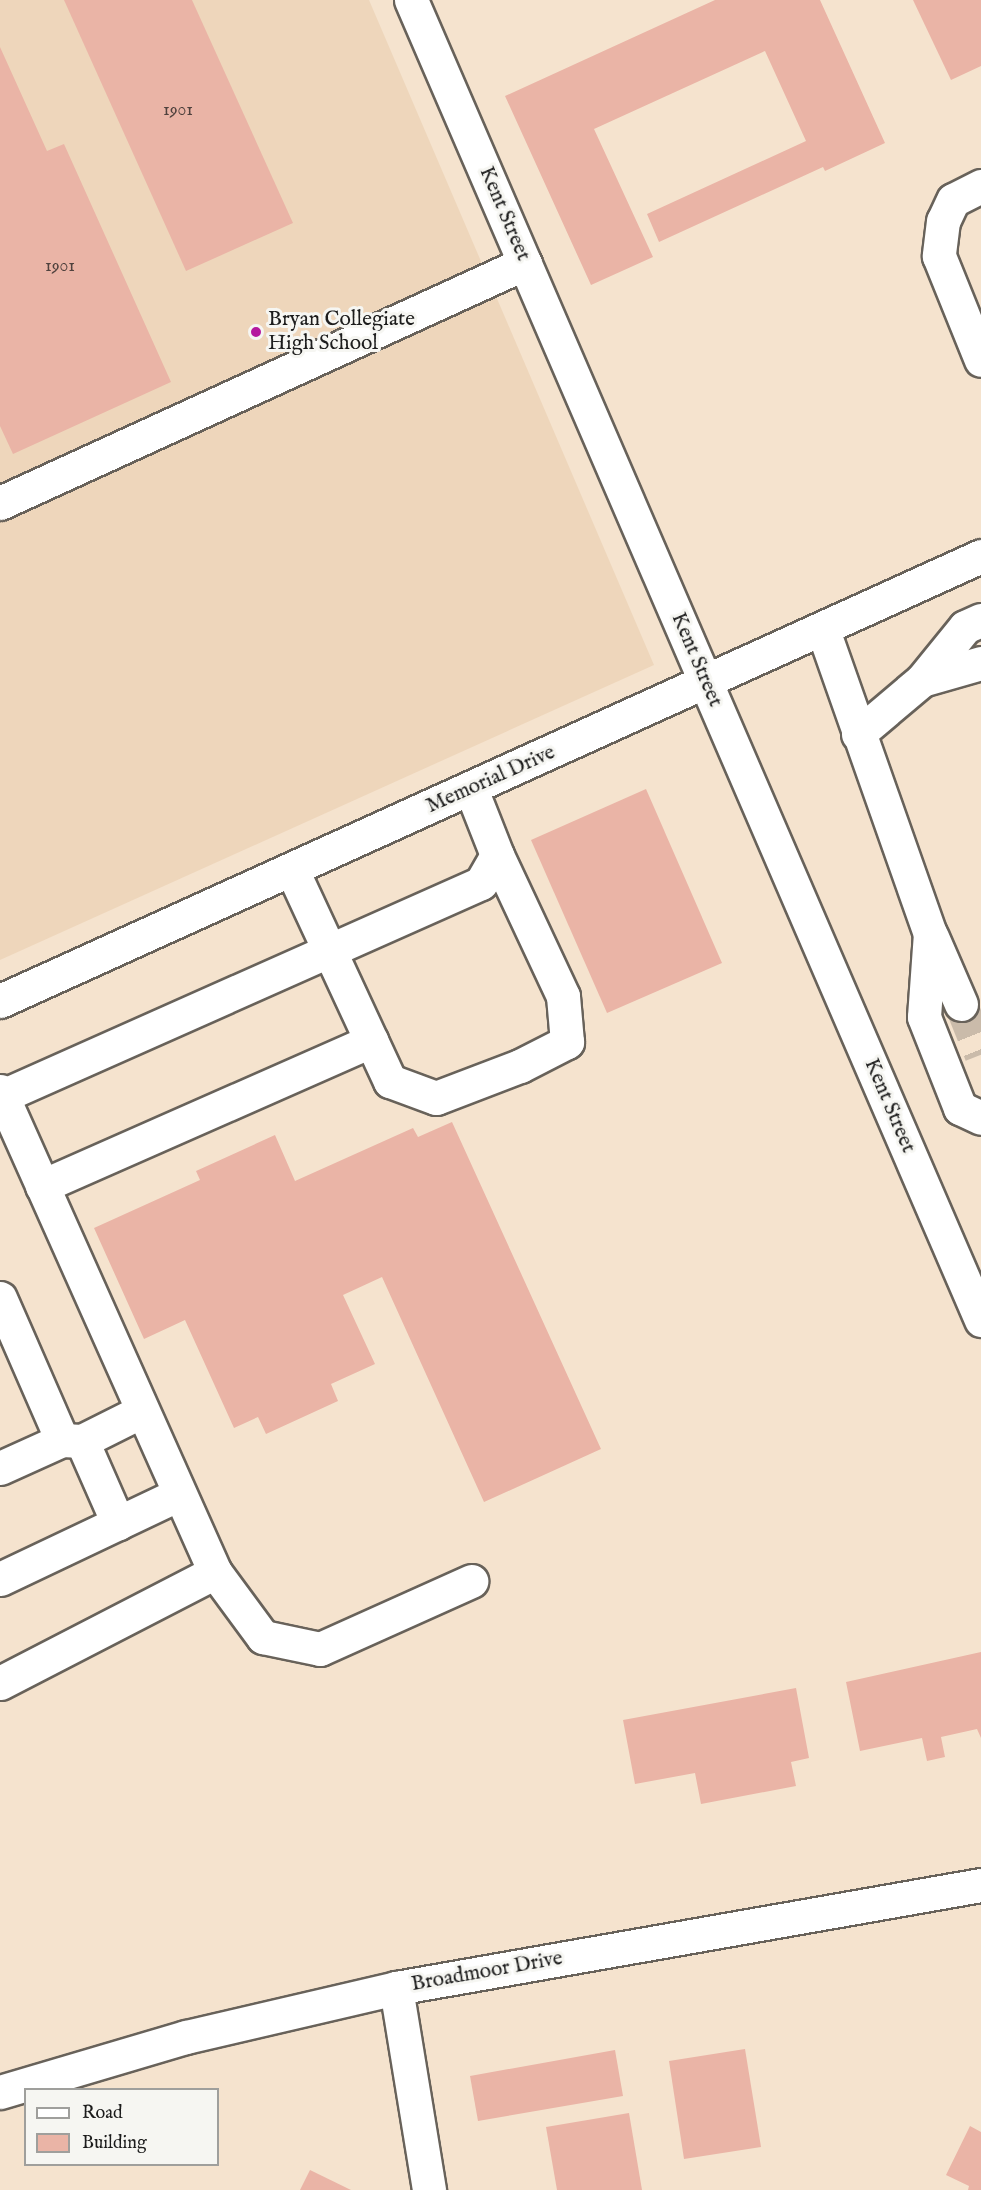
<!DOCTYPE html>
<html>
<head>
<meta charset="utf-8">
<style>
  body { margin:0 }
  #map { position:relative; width:981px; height:2190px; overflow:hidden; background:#f5e3ce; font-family:"IM FELL English",serif }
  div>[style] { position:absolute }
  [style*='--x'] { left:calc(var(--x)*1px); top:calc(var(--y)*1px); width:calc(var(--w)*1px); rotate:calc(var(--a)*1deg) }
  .built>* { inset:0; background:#eed6bb }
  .building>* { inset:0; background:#eab4a6 }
  .minor-tunnel>* { height:33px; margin-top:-16.5px; transform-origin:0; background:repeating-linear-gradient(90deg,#cabbaa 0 33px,transparent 0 49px) }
  .roads { filter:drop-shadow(2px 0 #68625a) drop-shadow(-2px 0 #68625a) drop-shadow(0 2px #68625a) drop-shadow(0 -2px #68625a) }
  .minor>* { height:33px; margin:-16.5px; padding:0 16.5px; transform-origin:16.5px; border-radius:16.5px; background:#fff }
  .dots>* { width:16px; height:16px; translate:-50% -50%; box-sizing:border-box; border:3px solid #f6f6f2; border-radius:50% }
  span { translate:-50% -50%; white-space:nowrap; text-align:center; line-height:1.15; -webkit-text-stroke:6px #f6f6f2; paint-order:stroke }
  .number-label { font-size:18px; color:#50423e }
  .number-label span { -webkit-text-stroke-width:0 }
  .street-label { font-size:21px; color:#1c1c1c }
  .poi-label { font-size:21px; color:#1c1c1c }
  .left { translate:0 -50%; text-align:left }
  .legend { position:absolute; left:24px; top:2088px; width:195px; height:78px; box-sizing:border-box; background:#f6f6f2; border:2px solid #9f9f9c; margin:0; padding:8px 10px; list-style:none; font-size:18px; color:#1c1c1c }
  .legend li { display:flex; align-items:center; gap:12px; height:30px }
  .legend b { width:30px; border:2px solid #9f9f9c }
</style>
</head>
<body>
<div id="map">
  <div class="built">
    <i style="clip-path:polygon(0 0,369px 0,654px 665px,0 960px)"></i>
  </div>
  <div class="building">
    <i style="clip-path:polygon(64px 0,192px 0,293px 223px,186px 271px)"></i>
    <i style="clip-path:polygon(715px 0,820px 0,885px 143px,825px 171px,823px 167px,659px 242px,647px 214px,806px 141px,765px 51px,594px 129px,653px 257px,591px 285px,505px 96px)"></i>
    <i style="clip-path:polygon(913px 0,981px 0,981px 66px,951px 80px)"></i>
    <i style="clip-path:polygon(0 47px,47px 151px,64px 144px,171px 382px,13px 454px,0 426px)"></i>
    <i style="clip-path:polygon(646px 789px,722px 963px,607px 1013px,531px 840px)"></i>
    <i style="clip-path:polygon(452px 1122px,601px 1449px,484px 1502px,382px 1277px,343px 1295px,375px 1364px,331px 1384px,338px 1401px,266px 1434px,258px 1417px,234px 1428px,185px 1320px,144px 1339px,94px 1228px,200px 1180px,196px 1171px,275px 1135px,295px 1181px,413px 1128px,418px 1137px)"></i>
    <i style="clip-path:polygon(981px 1652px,981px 1738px,977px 1729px,941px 1737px,945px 1757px,927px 1761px,922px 1738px,860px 1751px,846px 1682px)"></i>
    <i style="clip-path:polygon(796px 1688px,809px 1758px,791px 1762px,796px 1786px,701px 1804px,695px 1773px,635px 1784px,623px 1720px)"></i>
    <i style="clip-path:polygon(745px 2049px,761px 2147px,684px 2159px,669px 2061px)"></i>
    <i style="clip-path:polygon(615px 2050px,623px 2096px,478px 2121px,470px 2076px)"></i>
    <i style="clip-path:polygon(629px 2113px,642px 2190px,557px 2190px,546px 2127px)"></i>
    <i style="clip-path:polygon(970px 2126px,981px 2132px,981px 2190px,968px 2190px,969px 2186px,946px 2175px)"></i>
    <i style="clip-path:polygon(310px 2170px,351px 2190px,300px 2190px)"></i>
  </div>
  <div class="minor-tunnel">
    <i style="--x:961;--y:1004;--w:54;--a:68.2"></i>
  </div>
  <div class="roads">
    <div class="minor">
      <i style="--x:411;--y:0;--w:1438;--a:66.64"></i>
      <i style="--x:981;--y:186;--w:31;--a:153"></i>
      <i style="--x:953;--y:200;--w:23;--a:115"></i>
      <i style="--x:943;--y:221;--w:35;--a:97"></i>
      <i style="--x:939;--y:256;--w:112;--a:68"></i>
      <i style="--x:0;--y:503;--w:577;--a:-24.57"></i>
      <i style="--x:823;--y:630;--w:321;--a:70.6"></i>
      <i style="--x:930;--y:933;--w:84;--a:94.1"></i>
      <i style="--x:924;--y:1017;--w:98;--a:68.4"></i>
      <i style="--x:960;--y:1108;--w:23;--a:25"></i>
      <i style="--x:922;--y:680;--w:61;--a:-16.1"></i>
      <i style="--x:858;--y:734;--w:84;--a:-40.2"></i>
      <i style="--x:922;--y:680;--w:68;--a:-50.9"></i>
      <i style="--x:965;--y:627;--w:17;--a:-24"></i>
      <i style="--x:292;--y:870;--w:233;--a:65.1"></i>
      <i style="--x:390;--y:1081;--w:49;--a:20.3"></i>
      <i style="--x:436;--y:1098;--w:90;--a:-20.9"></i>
      <i style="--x:520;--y:1066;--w:53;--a:-27.1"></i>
      <i style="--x:567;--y:1042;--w:46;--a:-95"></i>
      <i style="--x:563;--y:996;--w:156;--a:-115.1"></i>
      <i style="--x:932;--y:937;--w:73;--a:66.6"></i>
      <i style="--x:0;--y:1001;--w:1077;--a:-24.4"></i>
      <i style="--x:0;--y:1091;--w:527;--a:65.92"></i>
      <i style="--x:215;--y:1572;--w:81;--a:53.6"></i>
      <i style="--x:263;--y:1637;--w:58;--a:11.9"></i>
      <i style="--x:320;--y:1649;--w:166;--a:-24.2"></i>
      <i style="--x:0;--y:1097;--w:526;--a:-23.98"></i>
      <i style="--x:481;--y:883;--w:32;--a:-60"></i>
      <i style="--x:497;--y:855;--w:71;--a:-111.5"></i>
      <i style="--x:42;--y:1186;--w:360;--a:-23.8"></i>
      <i style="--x:0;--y:1298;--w:155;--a:66.4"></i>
      <i style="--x:62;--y:1440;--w:68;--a:155.7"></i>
      <i style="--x:62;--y:1440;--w:20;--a:3"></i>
      <i style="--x:82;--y:1441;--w:90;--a:66.3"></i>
      <i style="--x:82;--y:1441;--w:67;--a:-26.6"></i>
      <i style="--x:0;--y:1579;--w:198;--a:-25.4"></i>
      <i style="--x:0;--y:1683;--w:242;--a:-27.3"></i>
      <i style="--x:396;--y:1988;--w:205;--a:80.7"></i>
      <i style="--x:0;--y:2092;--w:194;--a:-16.5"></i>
      <i style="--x:186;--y:2037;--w:216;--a:-13.1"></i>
      <i style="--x:396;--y:1988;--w:594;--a:-9.99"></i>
    </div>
  </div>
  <div class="dots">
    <i style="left:256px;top:332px;background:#b5179e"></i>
  </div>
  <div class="number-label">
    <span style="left:178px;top:111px">1901</span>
    <span style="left:60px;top:267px">1901</span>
  </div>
  <div class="street-label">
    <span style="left:504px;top:214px;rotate:67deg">Kent Street</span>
    <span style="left:696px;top:660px;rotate:67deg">Kent Street</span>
    <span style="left:491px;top:780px;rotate:-24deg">Memorial Drive</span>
    <span style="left:889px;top:1106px;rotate:67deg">Kent Street</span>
    <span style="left:487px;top:1972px;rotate:-10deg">Broadmoor Drive</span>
  </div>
  <div class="poi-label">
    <span class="left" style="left:268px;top:332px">Bryan Collegiate<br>High School</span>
  </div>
  <ul class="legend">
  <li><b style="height:8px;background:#fff"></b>Road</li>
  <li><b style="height:16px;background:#eab4a6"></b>Building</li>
  </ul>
</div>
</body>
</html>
